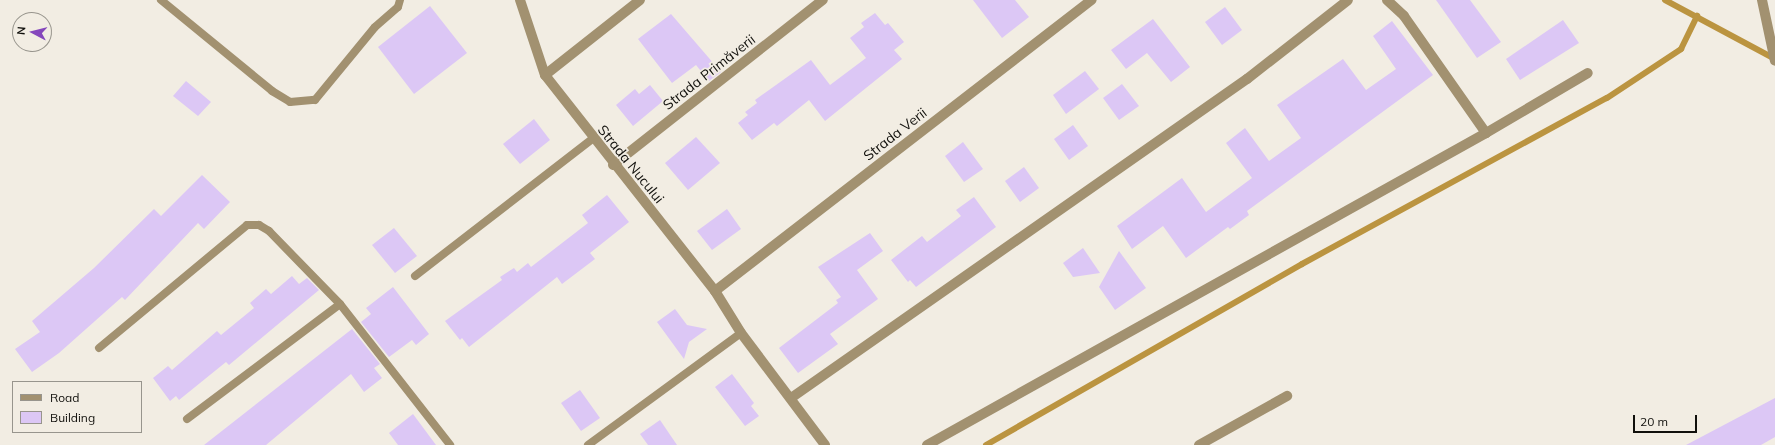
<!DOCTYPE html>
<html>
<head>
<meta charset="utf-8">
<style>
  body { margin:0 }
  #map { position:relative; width:1775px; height:445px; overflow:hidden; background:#f2ede3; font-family:Mulish,sans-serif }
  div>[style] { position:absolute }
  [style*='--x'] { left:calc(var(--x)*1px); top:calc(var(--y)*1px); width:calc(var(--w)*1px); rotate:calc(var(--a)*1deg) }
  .stream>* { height:6px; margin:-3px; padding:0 3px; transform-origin:3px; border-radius:3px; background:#bb9440 }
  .building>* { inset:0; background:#dcc7f5 }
  .service>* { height:8px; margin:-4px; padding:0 4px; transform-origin:4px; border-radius:4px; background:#a29170 }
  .minor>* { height:10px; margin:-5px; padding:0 5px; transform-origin:5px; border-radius:5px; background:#a29170 }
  span { translate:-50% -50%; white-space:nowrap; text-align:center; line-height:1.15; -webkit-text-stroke:3.5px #f2ede3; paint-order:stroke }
  .street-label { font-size:14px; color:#11100c }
  .legend { position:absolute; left:12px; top:381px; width:130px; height:52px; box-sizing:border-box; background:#f2ede3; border:1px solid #98958d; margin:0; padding:5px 7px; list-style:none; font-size:12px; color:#11100c }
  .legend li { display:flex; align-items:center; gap:8px; height:20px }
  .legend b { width:20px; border:1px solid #98958d }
  .north { position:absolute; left:12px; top:12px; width:40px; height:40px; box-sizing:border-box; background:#f2ede3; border:1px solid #98958d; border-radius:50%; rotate:277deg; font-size:11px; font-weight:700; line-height:16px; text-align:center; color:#11100c }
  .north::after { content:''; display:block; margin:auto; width:14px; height:18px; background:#8547bc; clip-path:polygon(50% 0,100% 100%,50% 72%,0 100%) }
  .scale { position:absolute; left:1633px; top:415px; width:64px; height:18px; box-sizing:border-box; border:2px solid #11100c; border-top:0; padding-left:5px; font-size:12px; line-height:14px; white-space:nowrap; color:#11100c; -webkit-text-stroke:3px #f2ede3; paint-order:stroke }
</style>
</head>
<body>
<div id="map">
  <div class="stream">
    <i style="--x:1665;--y:0;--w:125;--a:28.2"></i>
    <i style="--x:986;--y:445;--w:364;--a:-29.8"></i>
    <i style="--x:1302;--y:264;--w:347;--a:-28.6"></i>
    <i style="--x:1607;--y:98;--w:89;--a:-33.5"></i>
    <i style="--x:1681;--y:49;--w:37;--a:-64"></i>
  </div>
  <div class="building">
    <i style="clip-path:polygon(973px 0,1015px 0,1029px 17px,1002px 38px)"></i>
    <i style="clip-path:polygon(1436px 0,1470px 0,1501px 42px,1477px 58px)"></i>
    <i style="clip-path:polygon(430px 6px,467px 53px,414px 94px,378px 47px)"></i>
    <i style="clip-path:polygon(1225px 7px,1242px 30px,1222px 45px,1205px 22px)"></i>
    <i style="clip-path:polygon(875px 13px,885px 25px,888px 23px,904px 42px,894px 50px,902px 59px,825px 121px,809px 100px,777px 126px,774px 123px,752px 140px,738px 123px,748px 115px,745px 112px,757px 103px,755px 100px,811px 60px,830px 85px,866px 58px,850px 38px,864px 27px,861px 23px)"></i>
    <i style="clip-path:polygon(671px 14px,721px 72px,709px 81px,696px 65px,672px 83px,638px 39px)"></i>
    <i style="clip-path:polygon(1153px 19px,1190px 67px,1171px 82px,1147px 53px,1126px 69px,1111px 50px)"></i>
    <i style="clip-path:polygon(1563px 20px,1579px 43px,1520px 80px,1506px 59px)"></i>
    <i style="clip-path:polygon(1392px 21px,1433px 75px,1247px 211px,1249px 215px,1230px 229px,1228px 227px,1186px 258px,1163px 226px,1132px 249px,1117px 226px,1182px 178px,1206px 212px,1252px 178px,1226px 143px,1245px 128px,1269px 161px,1301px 138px,1277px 105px,1343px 59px,1366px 90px,1396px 69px,1373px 36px)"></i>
    <i style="clip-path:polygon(1085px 71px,1099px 89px,1066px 114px,1053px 95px)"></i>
    <i style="clip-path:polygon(186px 81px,211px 102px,198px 116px,173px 96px)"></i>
    <i style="clip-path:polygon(1122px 84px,1139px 106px,1119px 120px,1103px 98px)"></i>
    <i style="clip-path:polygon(650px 85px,663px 101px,633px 126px,616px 105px,635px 89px,639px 94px)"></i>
    <i style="clip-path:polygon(534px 119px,550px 140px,520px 164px,503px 144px)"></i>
    <i style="clip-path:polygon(1073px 125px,1088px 146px,1069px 160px,1054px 139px)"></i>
    <i style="clip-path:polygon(696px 137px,720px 163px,688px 190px,665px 163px)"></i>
    <i style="clip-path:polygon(963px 142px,983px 169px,964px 182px,945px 156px)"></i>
    <i style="clip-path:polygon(1024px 167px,1039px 188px,1020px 202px,1005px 181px)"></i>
    <i style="clip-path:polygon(202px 175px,230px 202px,204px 229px,198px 223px,125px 300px,122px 297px,59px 353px,32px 372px,15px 349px,40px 332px,32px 321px,94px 268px,154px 209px,161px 216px)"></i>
    <i style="clip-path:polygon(607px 195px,629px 222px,590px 253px,595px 259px,562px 284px,557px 277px,469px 347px,462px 338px,460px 340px,445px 321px,502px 280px,500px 277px,514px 268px,517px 272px,528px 263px,531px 267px,588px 223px,582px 215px)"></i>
    <i style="clip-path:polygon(974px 197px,996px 227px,916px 287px,910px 280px,908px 282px,891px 260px,922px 236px,927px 242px,961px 216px,956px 210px)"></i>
    <i style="clip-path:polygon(727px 209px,741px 229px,712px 250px,697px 231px)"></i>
    <i style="clip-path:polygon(394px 228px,417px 256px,395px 273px,372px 245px)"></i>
    <i style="clip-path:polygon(870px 233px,883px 251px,857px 270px,878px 299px,830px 334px,838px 344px,798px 373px,779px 348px,838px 303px,836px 300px,841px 297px,818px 267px)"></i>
    <i style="clip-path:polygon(1083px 248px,1100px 273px,1073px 277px,1063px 263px)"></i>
    <i style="clip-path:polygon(1119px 251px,1146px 288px,1115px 310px,1099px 287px)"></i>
    <i style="clip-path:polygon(292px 276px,299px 284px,307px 278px,319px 290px,229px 365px,226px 362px,179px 400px,176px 396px,170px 401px,153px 378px,168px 366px,172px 370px,217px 331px,221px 335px,254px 308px,250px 303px,266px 289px,271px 294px)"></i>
    <i style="clip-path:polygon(393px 287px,429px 334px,416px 345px,412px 340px,389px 357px,361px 322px,371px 314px,366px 308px)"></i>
    <i style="clip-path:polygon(675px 309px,687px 325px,707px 329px,689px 342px,684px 359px,657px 322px)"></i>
    <i style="clip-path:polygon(352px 329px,380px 364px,374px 368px,382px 378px,364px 392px,351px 374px,266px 445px,204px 445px)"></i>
    <i style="clip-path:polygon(732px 374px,754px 403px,751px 406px,759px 416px,745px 426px,715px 387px)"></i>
    <i style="clip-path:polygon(580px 390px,600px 418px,581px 431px,561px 403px)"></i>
    <i style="clip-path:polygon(1775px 398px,1775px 437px,1761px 445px,1686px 445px)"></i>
    <i style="clip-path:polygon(413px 414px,436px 445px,398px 445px,389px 433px)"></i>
    <i style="clip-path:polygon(660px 420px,677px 445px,648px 445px,640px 434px)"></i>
  </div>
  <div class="service">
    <i style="--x:161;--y:0;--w:144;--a:39.3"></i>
    <i style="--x:272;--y:91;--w:21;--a:31"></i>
    <i style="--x:290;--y:102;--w:25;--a:-5"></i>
    <i style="--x:315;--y:100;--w:94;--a:-50.6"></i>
    <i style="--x:375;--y:27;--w:30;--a:-41"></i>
    <i style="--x:398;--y:7;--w:7;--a:-74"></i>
    <i style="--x:415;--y:276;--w:224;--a:-37.7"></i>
    <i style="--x:99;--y:348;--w:192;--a:-39.7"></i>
    <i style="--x:247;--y:225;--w:12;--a:0"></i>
    <i style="--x:259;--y:225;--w:12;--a:31"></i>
    <i style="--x:269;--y:231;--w:102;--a:45.8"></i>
    <i style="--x:340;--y:304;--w:179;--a:52"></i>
    <i style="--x:187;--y:419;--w:191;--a:-36.9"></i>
    <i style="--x:588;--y:445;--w:190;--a:-36.2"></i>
  </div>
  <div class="minor">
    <i style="--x:520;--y:0;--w:79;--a:71.6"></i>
    <i style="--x:545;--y:75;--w:275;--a:51.8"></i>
    <i style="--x:715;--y:291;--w:49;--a:58.2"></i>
    <i style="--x:741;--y:333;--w:140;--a:53.1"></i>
    <i style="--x:1387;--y:0;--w:23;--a:43"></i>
    <i style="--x:1404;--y:16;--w:143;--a:55"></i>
    <i style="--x:1762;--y:0;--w:62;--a:78"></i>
    <i style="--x:545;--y:75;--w:121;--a:-38.3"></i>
    <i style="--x:613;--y:165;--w:267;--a:-38.2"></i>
    <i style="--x:715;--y:291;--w:476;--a:-37.7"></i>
    <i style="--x:791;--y:398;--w:557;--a:-34.98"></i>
    <i style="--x:1247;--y:79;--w:128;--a:-38"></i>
    <i style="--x:927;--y:445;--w:640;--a:-29.17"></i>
    <i style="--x:1486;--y:133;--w:118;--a:-30.5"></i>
    <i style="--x:1199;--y:445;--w:101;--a:-29.1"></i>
  </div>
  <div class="street-label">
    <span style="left:709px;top:72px;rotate:-38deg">Strada Primăverii</span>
    <span style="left:895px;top:134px;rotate:-38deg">Strada Verii</span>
    <span style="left:631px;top:164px;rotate:51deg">Strada Nucului</span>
  </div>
  <ul class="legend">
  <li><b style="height:5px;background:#a29170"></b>Road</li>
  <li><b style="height:11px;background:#dcc7f5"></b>Building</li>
  </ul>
  <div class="north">N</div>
  <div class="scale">20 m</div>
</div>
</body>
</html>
